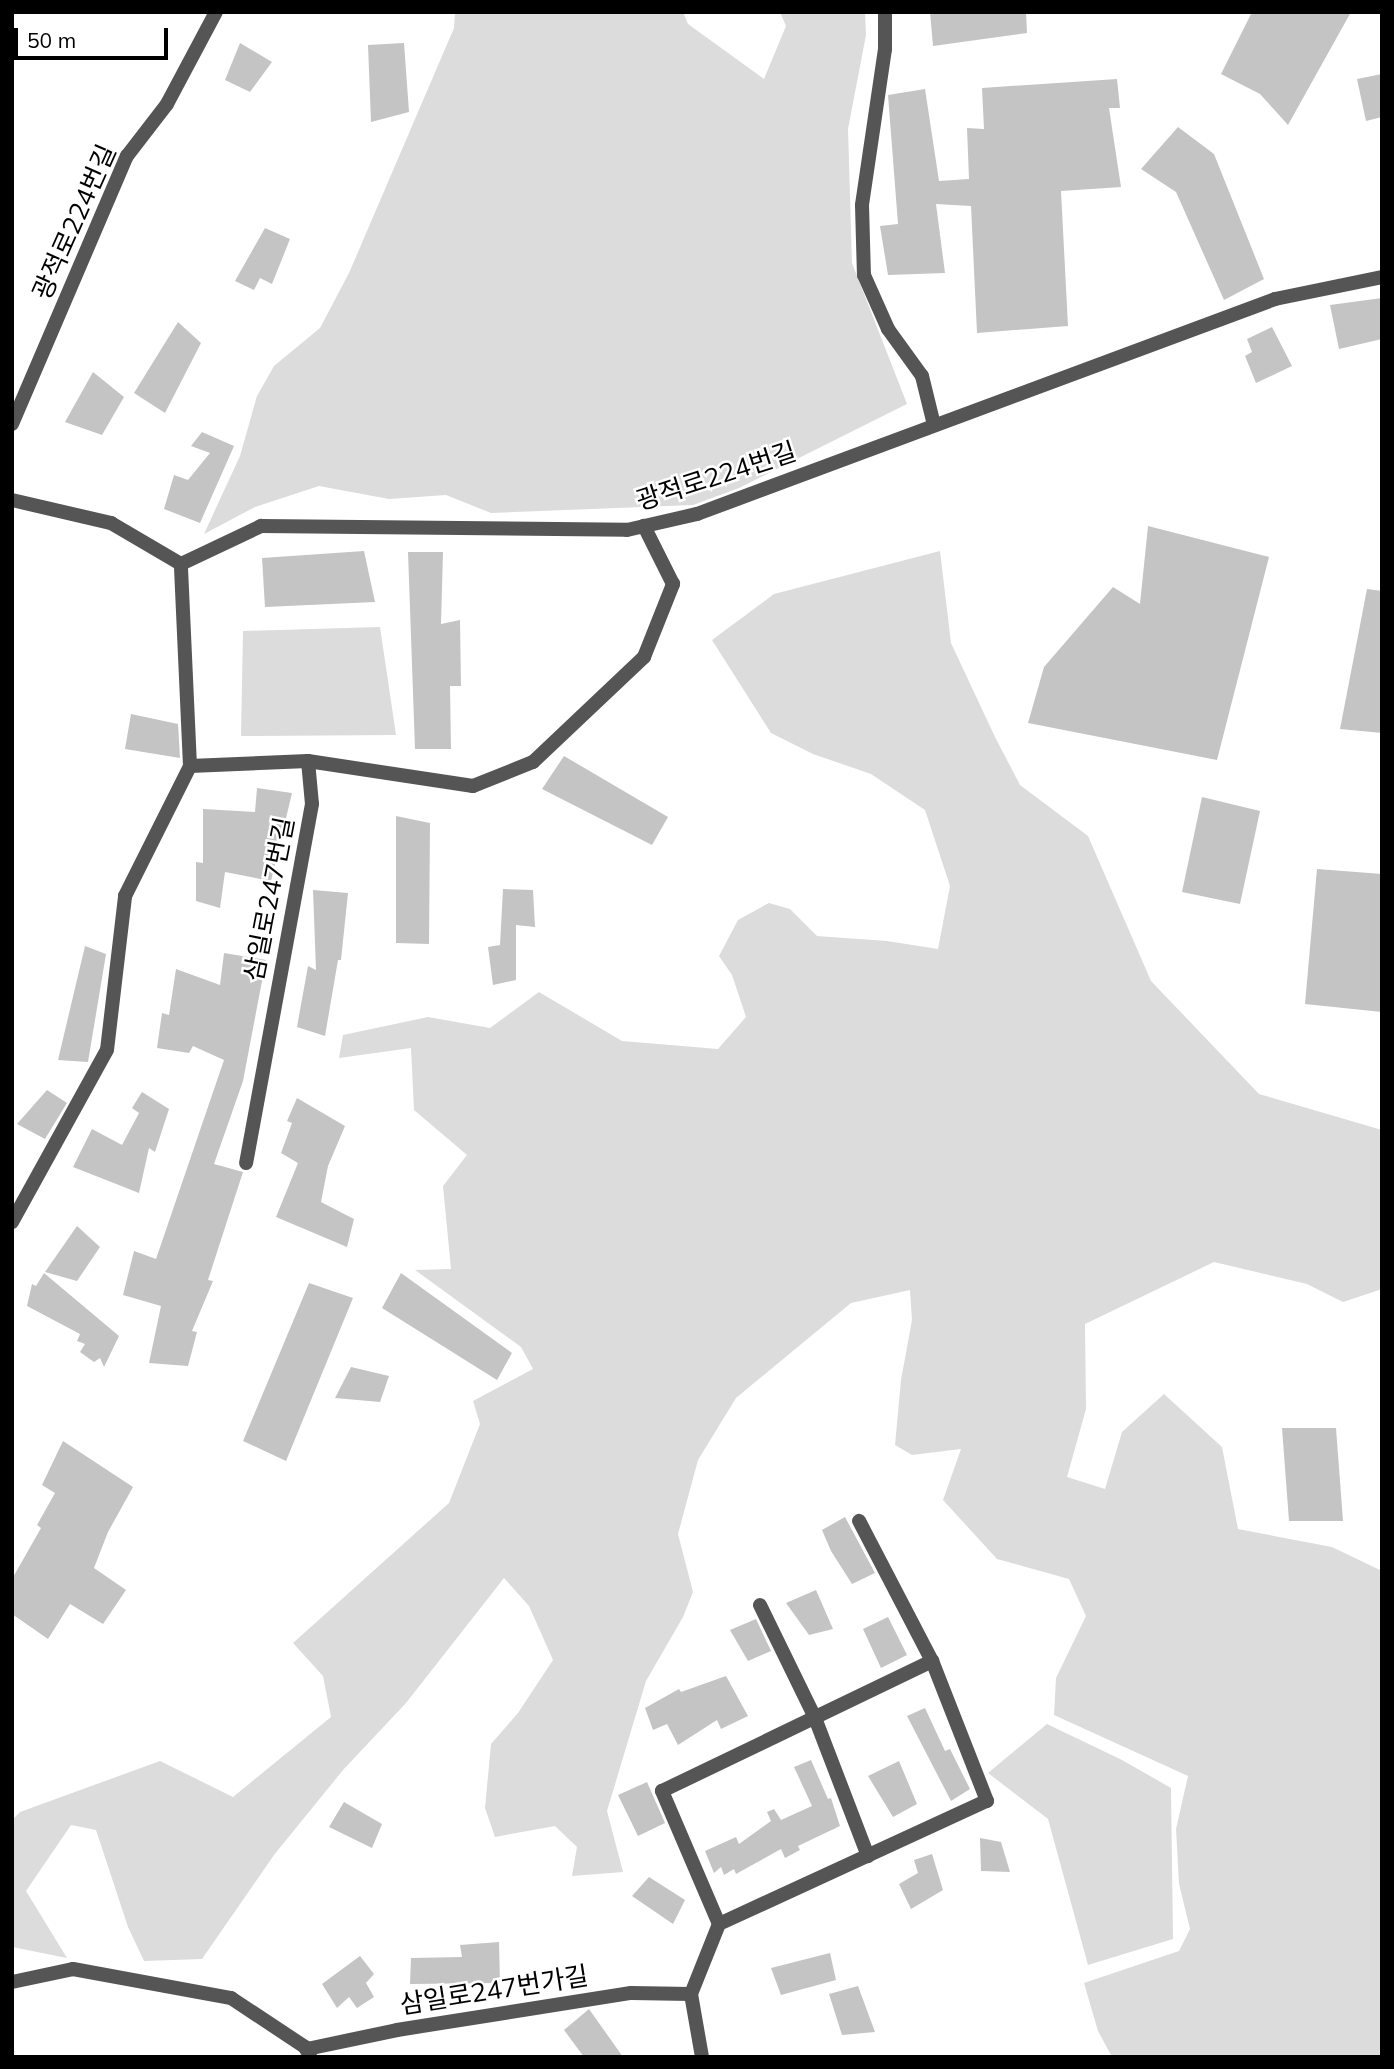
<!DOCTYPE html>
<html>
<head>
<meta charset="utf-8">
<style>
  body { margin:0 }
  #map { position:relative; width:1394px; height:2069px; overflow:hidden; background:#fff; font-family:Mulish,"Noto Sans KR",sans-serif }
  div>[style] { position:absolute }
  [style*='--x'] { left:calc(var(--x)*1px); top:calc(var(--y)*1px); width:calc(var(--w)*1px); rotate:calc(var(--a)*1deg) }
  .green>* { inset:0; background:#dcdcdc }
  .building>* { inset:0; background:#c4c4c4 }
  .street>* { height:14px; margin:-7px; padding:0 7px; transform-origin:7px; border-radius:7px; background:#555 }
  span { translate:-50% -50%; white-space:nowrap; text-align:center; line-height:1.15; -webkit-text-stroke:5px #fff; paint-order:stroke }
  .street-label { font-size:26px; color:#000 }
  .frame { position:absolute; inset:0; border:14px solid #000; pointer-events:none }
  .scale { position:absolute; left:14px; top:28px; width:154px; height:32px; box-sizing:border-box; border:4px solid #000; border-top:0; padding-left:9px; font-size:21px; line-height:24px; white-space:nowrap; color:#000; -webkit-text-stroke:5px #fff; paint-order:stroke }
</style>
</head>
<body>
<div id="map">
  <div class="green">
    <i style="clip-path:polygon(455px 12px,683px 12px,688px 24px,764px 79px,786px 26px,780px 12px,865px 12px,866px 35px,848px 129px,852px 263px,907px 404px,739px 488px,693px 505px,491px 513px,446px 495px,389px 499px,319px 486px,255px 507px,204px 534px,240px 456px,257px 396px,274px 366px,320px 328px,349px 273px,454px 28px)"></i>
    <i style="clip-path:polygon(940px 551px,951px 643px,995px 737px,1020px 785px,1088px 836px,1151px 981px,1259px 1094px,1382px 1130px,1382px 1289px,1343px 1302px,1307px 1284px,1214px 1262px,1085px 1324px,1086px 1409px,1067px 1477px,1105px 1489px,1122px 1432px,1164px 1394px,1222px 1447px,1238px 1529px,1332px 1547px,1382px 1571px,1382px 2057px,1112px 2057px,1098px 2031px,1084px 1983px,1179px 1951px,1190px 1929px,1179px 1884px,1176px 1829px,1188px 1776px,1054px 1715px,1056px 1678px,1086px 1616px,1069px 1579px,997px 1559px,943px 1500px,961px 1449px,912px 1455px,895px 1445px,901px 1380px,912px 1320px,910px 1290px,851px 1303px,736px 1398px,698px 1460px,678px 1534px,693px 1592px,683px 1617px,646px 1681px,607px 1811px,623px 1872px,572px 1876px,577px 1847px,555px 1826px,495px 1837px,485px 1808px,491px 1744px,518px 1713px,553px 1660px,529px 1606px,504px 1578px,406px 1703px,343px 1770px,274px 1855px,202px 1959px,144px 1961px,128px 1927px,96px 1830px,71px 1825px,26px 1891px,67px 1958px,12px 1947px,12px 1820px,20px 1812px,160px 1761px,233px 1797px,331px 1717px,323px 1676px,293px 1643px,449px 1503px,480px 1424px,473px 1401px,533px 1369px,521px 1347px,415px 1270px,451px 1269px,443px 1186px,467px 1155px,414px 1110px,411px 1048px,339px 1058px,343px 1035px,428px 1017px,490px 1028px,539px 992px,622px 1041px,718px 1049px,746px 1017px,732px 975px,719px 956px,738px 920px,769px 903px,790px 909px,817px 936px,887px 941px,938px 949px,950px 886px,925px 810px,871px 774px,813px 754px,771px 733px,712px 640px,774px 594px)"></i>
    <i style="clip-path:polygon(380px 627px,396px 735px,241px 736px,243px 631px)"></i>
    <i style="clip-path:polygon(1047px 1724px,1122px 1760px,1171px 1788px,1173px 1939px,1088px 1965px,1048px 1819px,988px 1773px)"></i>
  </div>
  <div class="building">
    <i style="clip-path:polygon(930px 12px,1026px 12px,1027px 33px,933px 46px)"></i>
    <i style="clip-path:polygon(1252px 12px,1351px 12px,1288px 125px,1260px 94px,1221px 74px)"></i>
    <i style="clip-path:polygon(240px 43px,272px 62px,250px 92px,225px 80px)"></i>
    <i style="clip-path:polygon(404px 43px,409px 112px,371px 122px,368px 45px)"></i>
    <i style="clip-path:polygon(1382px 74px,1382px 117px,1366px 121px,1357px 79px)"></i>
    <i style="clip-path:polygon(1117px 79px,1120px 108px,1109px 108px,1121px 187px,1061px 191px,1068px 326px,977px 333px,971px 206px,936px 204px,945px 273px,888px 275px,880px 226px,898px 224px,888px 95px,925px 89px,939px 181px,969px 179px,967px 128px,984px 129px,982px 88px)"></i>
    <i style="clip-path:polygon(1178px 127px,1214px 154px,1264px 279px,1224px 300px,1176px 192px,1141px 169px)"></i>
    <i style="clip-path:polygon(265px 228px,290px 239px,272px 284px,260px 278px,254px 290px,235px 281px)"></i>
    <i style="clip-path:polygon(1382px 298px,1382px 339px,1339px 349px,1330px 305px)"></i>
    <i style="clip-path:polygon(178px 322px,201px 343px,165px 413px,134px 393px)"></i>
    <i style="clip-path:polygon(1272px 327px,1292px 366px,1256px 383px,1245px 356px,1252px 352px,1247px 339px)"></i>
    <i style="clip-path:polygon(93px 372px,124px 397px,102px 435px,65px 422px)"></i>
    <i style="clip-path:polygon(202px 432px,234px 446px,200px 523px,164px 509px,174px 475px,188px 480px,210px 453px,191px 446px)"></i>
    <i style="clip-path:polygon(1148px 526px,1269px 557px,1217px 760px,1028px 723px,1044px 667px,1113px 587px,1140px 604px)"></i>
    <i style="clip-path:polygon(364px 551px,375px 602px,265px 607px,262px 558px)"></i>
    <i style="clip-path:polygon(408px 552px,443px 552px,441px 624px,460px 620px,461px 686px,450px 686px,451px 749px,415px 749px)"></i>
    <i style="clip-path:polygon(1367px 589px,1382px 591px,1382px 733px,1340px 729px)"></i>
    <i style="clip-path:polygon(131px 714px,178px 724px,180px 758px,125px 749px)"></i>
    <i style="clip-path:polygon(564px 756px,668px 817px,652px 845px,542px 789px)"></i>
    <i style="clip-path:polygon(257px 788px,292px 793px,271px 881px,225px 872px,220px 908px,196px 901px,196px 862px,203px 863px,203px 809px,255px 812px)"></i>
    <i style="clip-path:polygon(1202px 797px,1260px 811px,1240px 904px,1182px 892px)"></i>
    <i style="clip-path:polygon(396px 816px,430px 823px,429px 944px,396px 943px)"></i>
    <i style="clip-path:polygon(1317px 869px,1382px 874px,1382px 1012px,1305px 1004px)"></i>
    <i style="clip-path:polygon(503px 889px,533px 890px,535px 927px,516px 925px,516px 980px,493px 985px,488px 947px,500px 945px)"></i>
    <i style="clip-path:polygon(313px 890px,348px 893px,341px 960px,338px 960px,325px 1036px,297px 1027px,308px 966px,316px 970px)"></i>
    <i style="clip-path:polygon(85px 946px,106px 954px,88px 1062px,58px 1060px)"></i>
    <i style="clip-path:polygon(224px 953px,266px 960px,243px 1081px,214px 1164px,243px 1172px,208px 1280px,213px 1281px,192px 1331px,197px 1332px,188px 1366px,149px 1363px,161px 1306px,123px 1295px,134px 1251px,156px 1259px,224px 1060px,193px 1046px,189px 1053px,157px 1048px,162px 1013px,169px 1015px,176px 969px,220px 985px)"></i>
    <i style="clip-path:polygon(47px 1090px,67px 1103px,45px 1139px,17px 1124px)"></i>
    <i style="clip-path:polygon(142px 1092px,169px 1109px,155px 1152px,149px 1148px,139px 1193px,73px 1167px,92px 1129px,122px 1145px,139px 1113px,132px 1108px)"></i>
    <i style="clip-path:polygon(297px 1098px,345px 1126px,328px 1166px,321px 1202px,354px 1219px,347px 1247px,276px 1217px,298px 1163px,281px 1153px,292px 1123px,287px 1121px)"></i>
    <i style="clip-path:polygon(77px 1226px,100px 1247px,77px 1281px,45px 1272px)"></i>
    <i style="clip-path:polygon(44px 1273px,119px 1336px,104px 1367px,100px 1358px,94px 1362px,80px 1352px,85px 1344px,77px 1341px,80px 1334px,27px 1306px,32px 1284px,36px 1286px)"></i>
    <i style="clip-path:polygon(401px 1273px,512px 1353px,497px 1380px,382px 1308px)"></i>
    <i style="clip-path:polygon(309px 1283px,353px 1298px,286px 1461px,243px 1441px)"></i>
    <i style="clip-path:polygon(351px 1367px,389px 1376px,380px 1402px,335px 1398px)"></i>
    <i style="clip-path:polygon(1282px 1428px,1336px 1428px,1343px 1521px,1289px 1521px)"></i>
    <i style="clip-path:polygon(63px 1441px,133px 1487px,108px 1532px,94px 1568px,126px 1590px,103px 1624px,70px 1604px,48px 1639px,12px 1614px,12px 1579px,41px 1528px,37px 1525px,55px 1493px,42px 1485px)"></i>
    <i style="clip-path:polygon(845px 1517px,875px 1573px,852px 1584px,831px 1551px,822px 1530px)"></i>
    <i style="clip-path:polygon(816px 1590px,833px 1629px,809px 1635px,786px 1603px)"></i>
    <i style="clip-path:polygon(888px 1617px,907px 1655px,881px 1668px,863px 1629px)"></i>
    <i style="clip-path:polygon(756px 1619px,771px 1651px,748px 1661px,730px 1630px)"></i>
    <i style="clip-path:polygon(726px 1676px,748px 1716px,721px 1729px,717px 1720px,678px 1745px,667px 1724px,653px 1730px,645px 1708px,679px 1689px,681px 1692px)"></i>
    <i style="clip-path:polygon(925px 1708px,945px 1751px,950px 1749px,970px 1789px,951px 1801px,907px 1716px)"></i>
    <i style="clip-path:polygon(811px 1760px,828px 1799px,831px 1798px,840px 1826px,798px 1846px,800px 1850px,785px 1858px,781px 1849px,736px 1874px,734px 1869px,724px 1875px,721px 1867px,714px 1873px,705px 1851px,736px 1837px,739px 1844px,771px 1821px,767px 1812px,774px 1809px,781px 1820px,812px 1806px,794px 1767px)"></i>
    <i style="clip-path:polygon(899px 1761px,917px 1804px,893px 1817px,868px 1776px)"></i>
    <i style="clip-path:polygon(647px 1782px,665px 1823px,638px 1836px,618px 1795px)"></i>
    <i style="clip-path:polygon(344px 1802px,382px 1824px,372px 1848px,329px 1827px)"></i>
    <i style="clip-path:polygon(980px 1838px,1001px 1842px,1010px 1872px,981px 1871px)"></i>
    <i style="clip-path:polygon(932px 1854px,943px 1890px,911px 1909px,899px 1884px,918px 1873px,914px 1860px)"></i>
    <i style="clip-path:polygon(649px 1877px,685px 1900px,673px 1924px,632px 1896px)"></i>
    <i style="clip-path:polygon(499px 1942px,500px 1983px,410px 1984px,411px 1958px,462px 1957px,460px 1945px)"></i>
    <i style="clip-path:polygon(830px 1953px,836px 1980px,781px 1995px,771px 1968px)"></i>
    <i style="clip-path:polygon(360px 1956px,374px 1974px,366px 1983px,374px 1997px,357px 2008px,349px 1997px,337px 2008px,322px 1984px)"></i>
    <i style="clip-path:polygon(858px 1986px,875px 2032px,842px 2035px,829px 1994px)"></i>
    <i style="clip-path:polygon(589px 2009px,623px 2057px,584px 2057px,564px 2030px)"></i>
  </div>
  <div class="street">
    <i style="--x:885;--y:12;--w:37;--a:90"></i>
    <i style="--x:885;--y:49;--w:158;--a:98.4"></i>
    <i style="--x:862;--y:205;--w:70;--a:88.4"></i>
    <i style="--x:864;--y:275;--w:59;--a:66"></i>
    <i style="--x:888;--y:329;--w:58;--a:54.1"></i>
    <i style="--x:922;--y:376;--w:50;--a:76.2"></i>
    <i style="--x:12;--y:424;--w:292;--a:-66.8"></i>
    <i style="--x:127;--y:156;--w:66;--a:-52.4"></i>
    <i style="--x:167;--y:104;--w:104;--a:-62"></i>
    <i style="--x:12;--y:500;--w:102;--a:13.1"></i>
    <i style="--x:111;--y:523;--w:81;--a:30.4"></i>
    <i style="--x:181;--y:564;--w:89;--a:-25.4"></i>
    <i style="--x:261;--y:526;--w:366;--a:0.6"></i>
    <i style="--x:627;--y:530;--w:72;--a:-12.9"></i>
    <i style="--x:697;--y:514;--w:617;--a:-20.4"></i>
    <i style="--x:1275;--y:299;--w:109;--a:-11.6"></i>
    <i style="--x:308;--y:761;--w:167;--a:8.6"></i>
    <i style="--x:473;--y:786;--w:65;--a:-21.8"></i>
    <i style="--x:533;--y:762;--w:153;--a:-43.4"></i>
    <i style="--x:644;--y:657;--w:79;--a:-68.3"></i>
    <i style="--x:673;--y:584;--w:65;--a:-116.6"></i>
    <i style="--x:190;--y:766;--w:118;--a:-2.4"></i>
    <i style="--x:308;--y:761;--w:43;--a:84.7"></i>
    <i style="--x:312;--y:804;--w:365;--a:100.4"></i>
    <i style="--x:12;--y:1222;--w:196;--a:-61.1"></i>
    <i style="--x:107;--y:1050;--w:155;--a:-83.3"></i>
    <i style="--x:125;--y:896;--w:145;--a:-63.4"></i>
    <i style="--x:190;--y:766;--w:202;--a:-92.6"></i>
    <i style="--x:760;--y:1605;--w:126;--a:64"></i>
    <i style="--x:815;--y:1718;--w:148;--a:69"></i>
    <i style="--x:719;--y:1924;--w:145;--a:-113.2"></i>
    <i style="--x:662;--y:1791;--w:300;--a:-25.7"></i>
    <i style="--x:12;--y:1982;--w:62;--a:-12"></i>
    <i style="--x:73;--y:1969;--w:161;--a:10.4"></i>
    <i style="--x:231;--y:1998;--w:89;--a:33.5"></i>
    <i style="--x:305;--y:2047;--w:10;--a:61"></i>
    <i style="--x:691;--y:1994;--w:64;--a:80.1"></i>
    <i style="--x:307;--y:2049;--w:92;--a:-11.9"></i>
    <i style="--x:397;--y:2030;--w:237;--a:-9"></i>
    <i style="--x:631;--y:1993;--w:60;--a:1"></i>
    <i style="--x:691;--y:1994;--w:75;--a:-68.2"></i>
    <i style="--x:719;--y:1924;--w:295;--a:-24.7"></i>
    <i style="--x:987;--y:1801;--w:150;--a:-111.4"></i>
    <i style="--x:932;--y:1661;--w:158;--a:-117.5"></i>
  </div>
  <div class="street-label">
    <span style="left:74px;top:222px;rotate:-66deg">광적로224번길</span>
    <span style="left:716px;top:476px;rotate:-18deg">광적로224번길</span>
    <span style="left:269px;top:899px;rotate:-79deg">삼일로247번길</span>
    <span style="left:494px;top:1990px;rotate:-9deg">삼일로247번가길</span>
  </div>
  <div class="frame"></div>
  <div class="scale">50 m</div>
</div>
</body>
</html>
